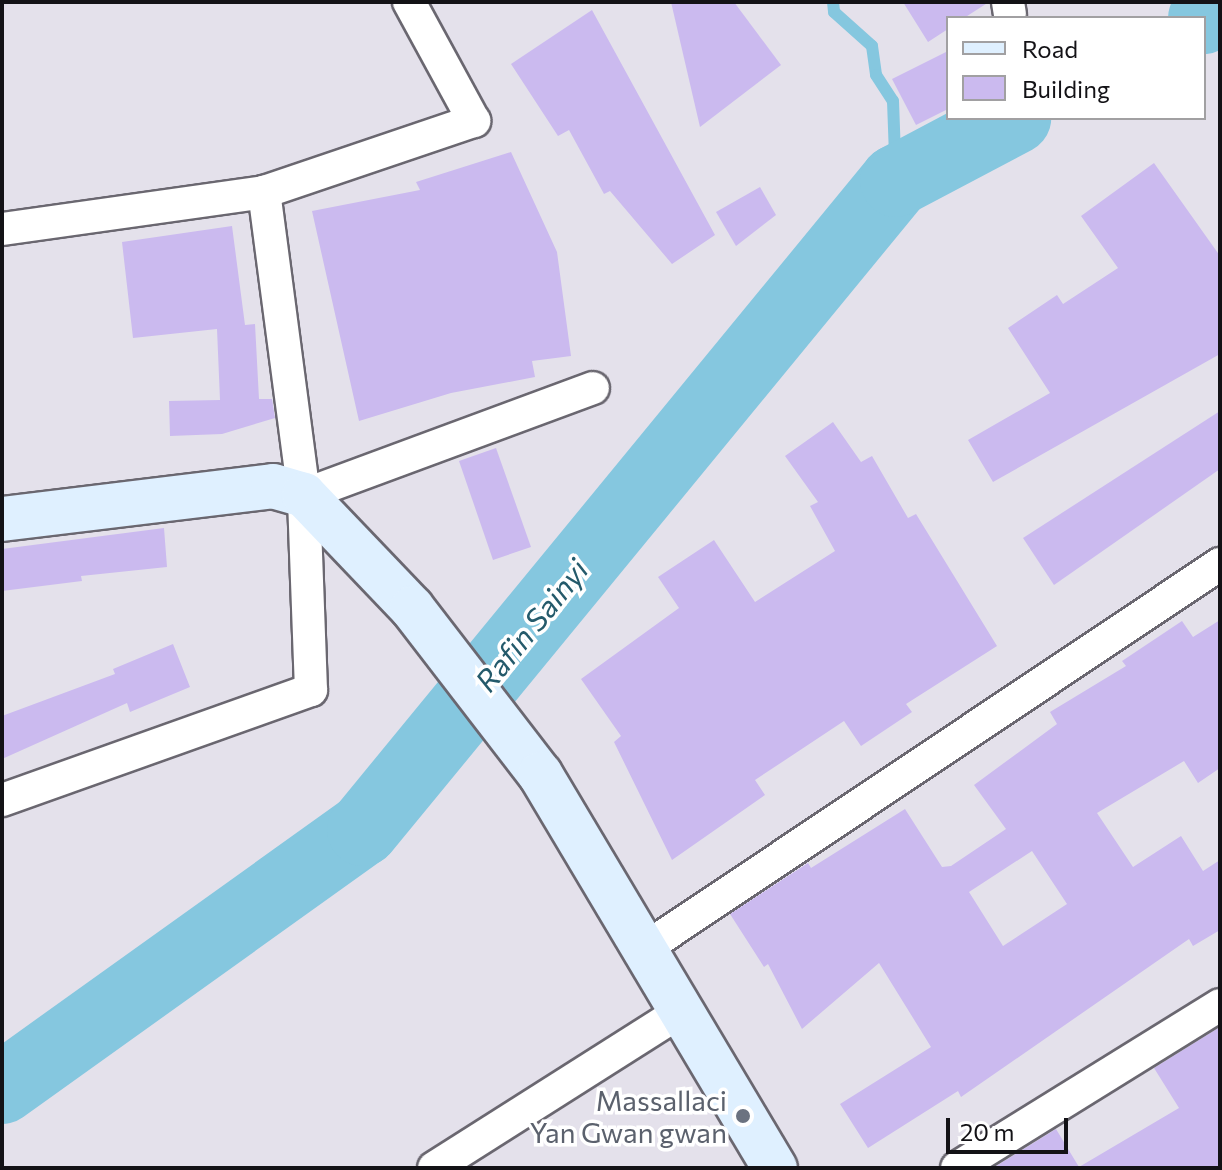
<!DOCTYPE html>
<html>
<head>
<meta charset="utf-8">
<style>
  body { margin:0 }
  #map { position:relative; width:1222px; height:1170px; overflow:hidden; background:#e4e1eb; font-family:Commissioner,sans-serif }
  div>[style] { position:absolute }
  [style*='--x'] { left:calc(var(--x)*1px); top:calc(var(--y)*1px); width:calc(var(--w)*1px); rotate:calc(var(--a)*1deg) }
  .stream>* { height:12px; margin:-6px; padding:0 6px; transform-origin:6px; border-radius:6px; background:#85c7df }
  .river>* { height:72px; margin:-36px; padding:0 36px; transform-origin:36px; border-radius:36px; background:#85c7df }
  .building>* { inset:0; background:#cbbaef }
  .roads { filter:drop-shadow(2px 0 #6a6770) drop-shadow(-2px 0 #6a6770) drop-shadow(0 2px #6a6770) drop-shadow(0 -2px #6a6770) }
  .street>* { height:32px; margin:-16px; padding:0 16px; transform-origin:16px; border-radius:16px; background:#fff }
  .secondary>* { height:44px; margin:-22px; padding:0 22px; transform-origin:22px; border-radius:22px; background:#dff0ff }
  .dots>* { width:22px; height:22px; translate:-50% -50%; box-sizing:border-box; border:4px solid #fff; border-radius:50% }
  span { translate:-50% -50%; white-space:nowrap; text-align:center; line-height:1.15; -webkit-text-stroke:7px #fff; paint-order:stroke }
  .worship-label { font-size:28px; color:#5b616d }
  .right { translate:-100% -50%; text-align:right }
  .water-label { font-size:30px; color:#245a6b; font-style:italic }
  .frame { position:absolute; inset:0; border:4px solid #131216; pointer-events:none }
  .legend { position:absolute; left:946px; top:16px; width:260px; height:104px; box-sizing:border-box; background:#fff; border:2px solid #a1a0a2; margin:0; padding:10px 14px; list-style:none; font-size:24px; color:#131216 }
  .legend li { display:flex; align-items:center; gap:16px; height:40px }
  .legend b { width:40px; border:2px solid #a1a0a2 }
  .scale { position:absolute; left:946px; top:1118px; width:122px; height:36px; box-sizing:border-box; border:4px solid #131216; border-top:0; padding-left:10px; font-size:24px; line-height:28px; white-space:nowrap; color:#131216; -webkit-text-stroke:6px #fff; paint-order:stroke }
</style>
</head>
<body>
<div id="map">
  <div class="stream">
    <i style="--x:833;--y:2;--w:10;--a:84"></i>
    <i style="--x:834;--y:12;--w:51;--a:41.8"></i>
    <i style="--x:872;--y:46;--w:29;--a:82"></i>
    <i style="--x:876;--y:75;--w:31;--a:57"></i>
    <i style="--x:893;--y:101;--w:80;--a:87.9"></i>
  </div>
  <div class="river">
    <i style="--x:1204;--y:18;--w:18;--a:-27"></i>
    <i style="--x:2;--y:1088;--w:444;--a:-35.6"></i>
    <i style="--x:363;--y:830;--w:840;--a:-50.6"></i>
    <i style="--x:896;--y:181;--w:135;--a:-27.9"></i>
  </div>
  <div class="building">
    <i style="clip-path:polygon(671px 2px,734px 2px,781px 65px,700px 127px)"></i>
    <i style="clip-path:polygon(903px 2px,989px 2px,964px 18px,948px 18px,948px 29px,928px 42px)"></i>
    <i style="clip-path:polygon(592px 10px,715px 235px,672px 264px,610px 191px,604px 194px,569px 130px,558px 136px,511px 64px)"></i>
    <i style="clip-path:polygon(948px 51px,948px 109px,916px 125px,892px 79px)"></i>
    <i style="clip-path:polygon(511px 152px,557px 252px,571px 356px,532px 361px,535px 377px,451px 393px,359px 421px,312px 211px,420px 190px,416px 182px)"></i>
    <i style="clip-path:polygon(1154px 163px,1220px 256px,1220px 354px,993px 482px,968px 440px,1050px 393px,1008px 328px,1057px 295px,1063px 304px,1118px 268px,1081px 216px)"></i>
    <i style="clip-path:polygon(760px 187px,776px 215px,736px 246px,716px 212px)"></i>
    <i style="clip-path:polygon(232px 226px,245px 325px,255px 324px,259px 399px,272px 399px,275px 418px,222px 434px,170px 436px,169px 401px,220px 400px,217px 329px,133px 338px,122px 242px)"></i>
    <i style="clip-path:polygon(1220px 411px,1220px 469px,1054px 585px,1023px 538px)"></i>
    <i style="clip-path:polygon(833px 422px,861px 462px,872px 456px,908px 518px,916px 514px,997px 646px,906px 704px,912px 712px,861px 746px,844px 721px,755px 780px,765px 795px,672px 860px,614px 742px,621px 736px,581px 679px,679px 608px,658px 577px,714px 540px,755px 602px,835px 551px,810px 506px,818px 502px,785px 456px)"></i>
    <i style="clip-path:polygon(496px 448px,531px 547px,493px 560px,459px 461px)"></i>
    <i style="clip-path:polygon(164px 528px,167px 567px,81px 576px,82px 581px,2px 591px,2px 549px)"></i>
    <i style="clip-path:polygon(evenodd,1220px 620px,1220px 768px,1198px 783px,1184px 761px,1097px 813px,1133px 867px,1181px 836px,1203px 871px,1220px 860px,1220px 930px,1193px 946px,1189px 939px,961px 1097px,958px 1091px,868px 1148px,840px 1104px,931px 1047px,879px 963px,802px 1029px,768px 964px,764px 967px,730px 914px,808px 863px,811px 868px,905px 809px,942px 867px,951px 866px,1006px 829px,974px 785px,1057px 724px,1050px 712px,1126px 666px,1122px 661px,1182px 621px,1193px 637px,1220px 620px,1032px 851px,1067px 904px,1003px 946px,969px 892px,1032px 851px)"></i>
    <i style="clip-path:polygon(173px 644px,190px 687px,130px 712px,127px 703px,2px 759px,2px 716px,115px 674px,113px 669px)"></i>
    <i style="clip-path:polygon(1220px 1027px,1220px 1168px,993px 1168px,1056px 1129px,1079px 1167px,1179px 1108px,1154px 1068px)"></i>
  </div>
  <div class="roads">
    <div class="street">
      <i style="--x:1008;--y:2;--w:12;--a:81"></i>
      <i style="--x:2;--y:229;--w:265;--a:-8"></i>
      <i style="--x:264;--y:192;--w:222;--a:-18.7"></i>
      <i style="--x:474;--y:121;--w:136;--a:-118.6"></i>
      <i style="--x:304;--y:495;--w:308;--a:-20.3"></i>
      <i style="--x:2;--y:800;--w:328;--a:-19.6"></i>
      <i style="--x:311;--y:690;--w:195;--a:-92.1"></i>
      <i style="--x:304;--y:495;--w:306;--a:-97.5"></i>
      <i style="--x:644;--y:949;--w:693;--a:-33.76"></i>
      <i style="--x:434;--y:1168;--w:293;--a:-32.4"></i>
      <i style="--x:957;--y:1168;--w:309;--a:-31.8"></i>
    </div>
    <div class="secondary">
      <i style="--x:2;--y:519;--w:273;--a:-6.9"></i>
      <i style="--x:273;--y:486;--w:32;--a:16"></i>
      <i style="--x:304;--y:495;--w:156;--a:46.3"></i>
      <i style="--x:412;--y:608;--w:210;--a:52.4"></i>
      <i style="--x:540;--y:774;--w:459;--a:59.2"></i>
    </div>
  </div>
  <div class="dots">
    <i style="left:743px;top:1116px;background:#6b7280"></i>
  </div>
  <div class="worship-label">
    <span class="right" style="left:727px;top:1116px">Massallaci<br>Yan Gwan gwan</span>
  </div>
  <div class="water-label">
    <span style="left:531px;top:625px;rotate:-51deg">Rafin Sainyi</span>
  </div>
  <div class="frame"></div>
  <ul class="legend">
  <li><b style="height:10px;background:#dff0ff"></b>Road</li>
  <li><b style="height:22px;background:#cbbaef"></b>Building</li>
  </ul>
  <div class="scale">20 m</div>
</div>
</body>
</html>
